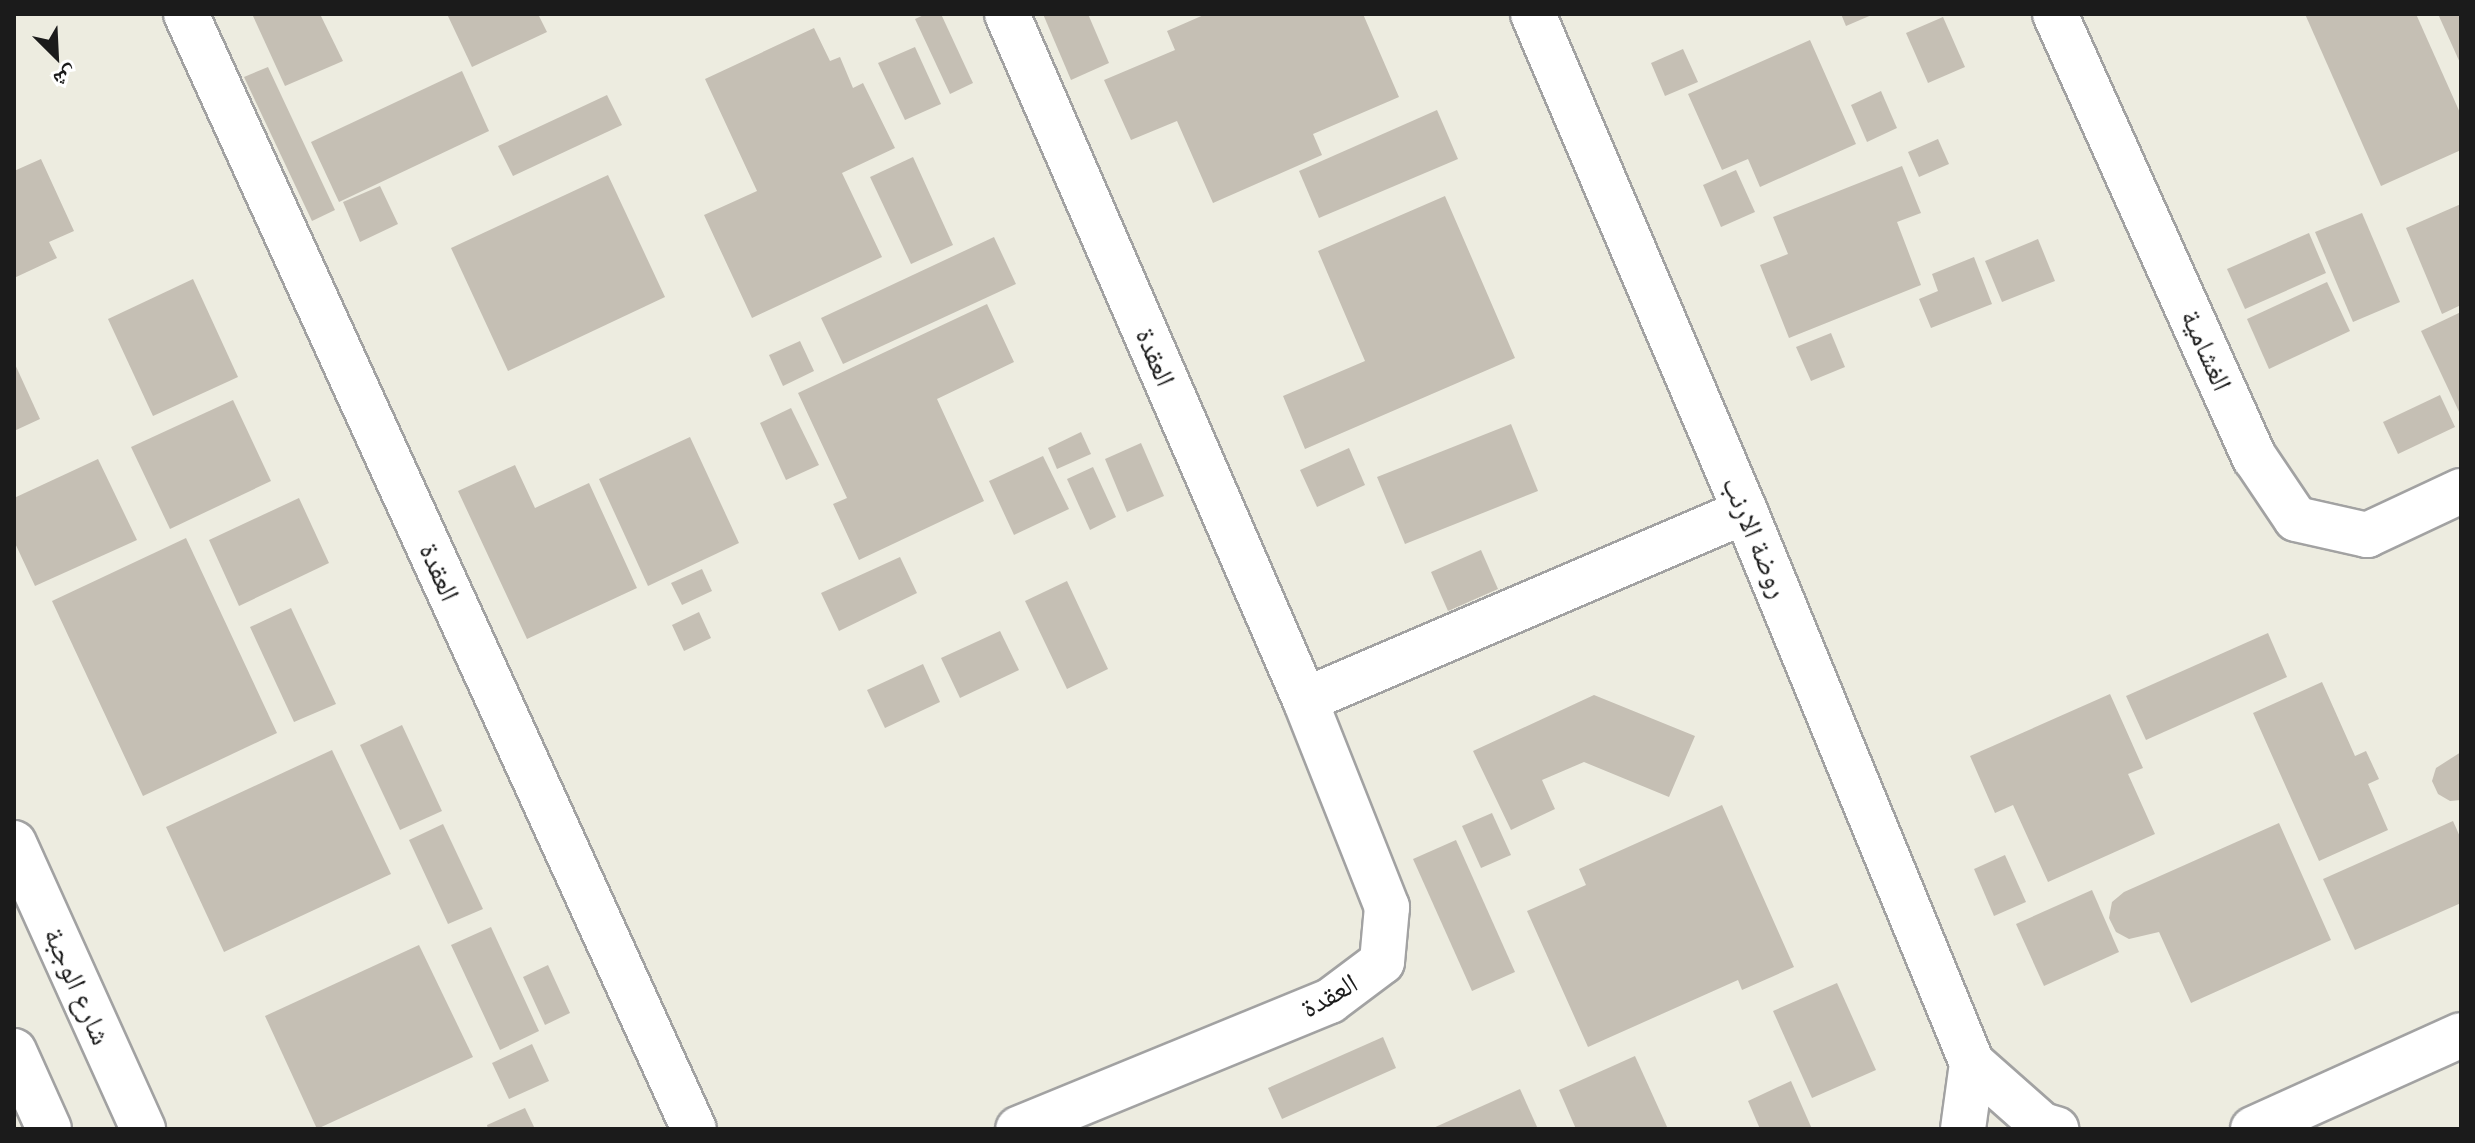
<!DOCTYPE html>
<html>
<head>
<meta charset="utf-8">
<style>
  body { margin:0 }
  #map { position:relative; width:2475px; height:1143px; overflow:hidden; background:#edece0; font-family:"Space Grotesk","Noto Naskh Arabic",sans-serif }
  div>[style] { position:absolute }
  [style*='--x'] { left:calc(var(--x)*1px); top:calc(var(--y)*1px); width:calc(var(--w)*1px); rotate:calc(var(--a)*1deg) }
  .building>* { inset:0; background:#c5bfb4 }
  .roads { filter:drop-shadow(2px 0 #a2a2a2) drop-shadow(-2px 0 #a2a2a2) drop-shadow(0 2px #a2a2a2) drop-shadow(0 -2px #a2a2a2) }
  .minor>* { height:44px; margin:-22px; padding:0 22px; transform-origin:22px; border-radius:22px; background:#fff }
  .tertiary>* { height:44px; margin:-22px; padding:0 22px; transform-origin:22px; border-radius:22px; background:#fff }
  span { translate:-50% -50%; white-space:nowrap; text-align:center; line-height:1.15; -webkit-text-stroke:6px #fff; paint-order:stroke }
  .street-label { font-size:28px; color:#1b1b1b }
  .frame { position:absolute; inset:0; border:16px solid #1b1b1b; pointer-events:none }
  .north { position:absolute; left:16px; top:16px; width:80px; height:80px; -webkit-text-stroke:6px #fff; paint-order:stroke; rotate:156deg; font-size:22px; font-weight:700; line-height:32px; text-align:center; color:#1b1b1b }
  .north::after { content:''; display:block; margin:auto; width:28px; height:36px; background:#1b1b1b; clip-path:polygon(50% 0,100% 100%,50% 72%,0 100%) }
</style>
</head>
<body>
<div id="map">
  <div class="building">
    <i style="clip-path:polygon(257px 14px,320px 14px,343px 61px,285px 86px,253px 16px)"></i>
    <i style="clip-path:polygon(447px 14px,538px 14px,547px 32px,472px 67px)"></i>
    <i style="clip-path:polygon(926px 14px,941px 14px,973px 83px,950px 94px,915px 19px)"></i>
    <i style="clip-path:polygon(1043px 14px,1088px 14px,1109px 63px,1071px 80px)"></i>
    <i style="clip-path:polygon(1206px 14px,1363px 14px,1399px 97px,1313px 134px,1322px 155px,1213px 203px,1177px 121px,1131px 140px,1104px 80px,1175px 50px,1167px 31px)"></i>
    <i style="clip-path:polygon(1841px 14px,1874px 14px,1846px 26px)"></i>
    <i style="clip-path:polygon(2305px 14px,2416px 14px,2461px 115px,2461px 150px,2381px 186px)"></i>
    <i style="clip-path:polygon(2438px 14px,2461px 14px,2461px 65px)"></i>
    <i style="clip-path:polygon(1943px 17px,1965px 67px,1928px 83px,1906px 33px)"></i>
    <i style="clip-path:polygon(814px 28px,830px 61px,840px 57px,853px 88px,863px 83px,895px 148px,842px 173px,882px 257px,752px 318px,704px 215px,757px 191px,705px 79px)"></i>
    <i style="clip-path:polygon(1810px 40px,1856px 144px,1760px 187px,1748px 159px,1722px 170px,1688px 94px)"></i>
    <i style="clip-path:polygon(915px 47px,941px 104px,905px 120px,878px 63px)"></i>
    <i style="clip-path:polygon(1683px 49px,1698px 82px,1665px 96px,1651px 63px)"></i>
    <i style="clip-path:polygon(268px 67px,335px 210px,312px 221px,244px 77px)"></i>
    <i style="clip-path:polygon(462px 71px,489px 131px,339px 202px,311px 142px)"></i>
    <i style="clip-path:polygon(1881px 91px,1897px 128px,1867px 142px,1851px 105px)"></i>
    <i style="clip-path:polygon(607px 95px,622px 125px,513px 176px,498px 146px)"></i>
    <i style="clip-path:polygon(1437px 110px,1458px 159px,1319px 218px,1299px 171px)"></i>
    <i style="clip-path:polygon(1938px 139px,1949px 164px,1919px 177px,1908px 152px)"></i>
    <i style="clip-path:polygon(913px 157px,953px 245px,911px 264px,870px 177px)"></i>
    <i style="clip-path:polygon(41px 159px,74px 231px,49px 242px,57px 258px,14px 278px,14px 171px)"></i>
    <i style="clip-path:polygon(1902px 166px,1921px 213px,1897px 222px,1921px 285px,1789px 338px,1760px 265px,1788px 254px,1773px 217px)"></i>
    <i style="clip-path:polygon(1736px 170px,1755px 212px,1721px 227px,1703px 185px)"></i>
    <i style="clip-path:polygon(608px 175px,665px 297px,508px 371px,451px 248px)"></i>
    <i style="clip-path:polygon(380px 186px,398px 224px,360px 242px,343px 202px)"></i>
    <i style="clip-path:polygon(1445px 196px,1515px 358px,1305px 449px,1283px 396px,1365px 361px,1318px 251px)"></i>
    <i style="clip-path:polygon(2461px 204px,2461px 305px,2442px 314px,2406px 228px)"></i>
    <i style="clip-path:polygon(2362px 213px,2400px 302px,2353px 322px,2315px 232px)"></i>
    <i style="clip-path:polygon(2309px 233px,2326px 273px,2245px 309px,2227px 269px)"></i>
    <i style="clip-path:polygon(994px 237px,1016px 284px,843px 364px,821px 318px)"></i>
    <i style="clip-path:polygon(2038px 239px,2055px 281px,2002px 302px,1985px 261px)"></i>
    <i style="clip-path:polygon(1974px 257px,1992px 304px,1931px 328px,1919px 299px,1938px 291px,1932px 274px)"></i>
    <i style="clip-path:polygon(193px 279px,238px 377px,153px 416px,108px 319px)"></i>
    <i style="clip-path:polygon(2327px 282px,2350px 331px,2269px 369px,2247px 319px)"></i>
    <i style="clip-path:polygon(987px 304px,1014px 362px,937px 399px,984px 501px,859px 560px,833px 504px,847px 498px,798px 393px)"></i>
    <i style="clip-path:polygon(2461px 312px,2461px 416px,2421px 331px)"></i>
    <i style="clip-path:polygon(1831px 333px,1845px 367px,1811px 381px,1796px 347px)"></i>
    <i style="clip-path:polygon(800px 341px,814px 371px,783px 386px,769px 355px)"></i>
    <i style="clip-path:polygon(14px 362px,40px 419px,14px 431px)"></i>
    <i style="clip-path:polygon(2440px 395px,2455px 427px,2398px 454px,2383px 422px)"></i>
    <i style="clip-path:polygon(233px 400px,271px 481px,170px 529px,131px 447px)"></i>
    <i style="clip-path:polygon(791px 408px,819px 465px,786px 480px,760px 423px)"></i>
    <i style="clip-path:polygon(1511px 424px,1538px 491px,1405px 544px,1377px 477px)"></i>
    <i style="clip-path:polygon(1081px 432px,1091px 454px,1057px 469px,1048px 448px)"></i>
    <i style="clip-path:polygon(690px 437px,739px 543px,648px 586px,599px 479px)"></i>
    <i style="clip-path:polygon(1141px 443px,1164px 496px,1127px 512px,1105px 459px)"></i>
    <i style="clip-path:polygon(1349px 448px,1365px 485px,1317px 507px,1300px 470px)"></i>
    <i style="clip-path:polygon(1043px 456px,1069px 509px,1014px 535px,989px 481px)"></i>
    <i style="clip-path:polygon(98px 459px,137px 540px,35px 586px,14px 541px,14px 498px)"></i>
    <i style="clip-path:polygon(515px 465px,535px 508px,589px 483px,637px 588px,527px 639px,458px 491px)"></i>
    <i style="clip-path:polygon(1093px 467px,1116px 517px,1090px 530px,1067px 479px)"></i>
    <i style="clip-path:polygon(299px 498px,329px 563px,239px 606px,209px 540px)"></i>
    <i style="clip-path:polygon(186px 538px,277px 733px,143px 796px,52px 601px)"></i>
    <i style="clip-path:polygon(1481px 550px,1498px 589px,1448px 611px,1431px 572px)"></i>
    <i style="clip-path:polygon(900px 557px,917px 593px,839px 631px,821px 593px)"></i>
    <i style="clip-path:polygon(702px 569px,712px 591px,682px 605px,671px 583px)"></i>
    <i style="clip-path:polygon(1067px 581px,1108px 669px,1067px 689px,1025px 601px)"></i>
    <i style="clip-path:polygon(291px 608px,336px 704px,294px 722px,250px 627px)"></i>
    <i style="clip-path:polygon(699px 612px,711px 638px,684px 651px,672px 625px)"></i>
    <i style="clip-path:polygon(1000px 631px,1019px 670px,960px 698px,941px 658px)"></i>
    <i style="clip-path:polygon(2268px 633px,2287px 677px,2146px 740px,2126px 696px)"></i>
    <i style="clip-path:polygon(923px 664px,940px 702px,885px 728px,867px 690px)"></i>
    <i style="clip-path:polygon(2322px 682px,2355px 756px,2366px 751px,2379px 779px,2368px 784px,2388px 830px,2319px 861px,2253px 713px)"></i>
    <i style="clip-path:polygon(2110px 694px,2143px 768px,2128px 774px,2155px 834px,2048px 882px,2013px 805px,1995px 813px,1970px 756px)"></i>
    <i style="clip-path:polygon(1594px 695px,1695px 736px,1669px 797px,1584px 762px,1542px 780px,1555px 809px,1511px 830px,1473px 751px)"></i>
    <i style="clip-path:polygon(402px 725px,442px 811px,400px 830px,360px 745px)"></i>
    <i style="clip-path:polygon(332px 750px,391px 874px,224px 952px,166px 827px)"></i>
    <i style="clip-path:polygon(2461px 752px,2461px 800px,2450px 801px,2438px 794px,2432px 781px,2436px 768px)"></i>
    <i style="clip-path:polygon(1722px 805px,1794px 967px,1742px 990px,1738px 980px,1588px 1047px,1527px 911px,1586px 885px,1579px 869px)"></i>
    <i style="clip-path:polygon(1492px 813px,1511px 855px,1481px 868px,1462px 826px)"></i>
    <i style="clip-path:polygon(2453px 821px,2461px 839px,2461px 903px,2355px 950px,2323px 879px)"></i>
    <i style="clip-path:polygon(2279px 823px,2331px 940px,2191px 1003px,2159px 932px,2129px 939px,2116px 932px,2109px 918px,2112px 902px,2124px 892px)"></i>
    <i style="clip-path:polygon(443px 824px,483px 909px,448px 924px,409px 840px)"></i>
    <i style="clip-path:polygon(1456px 840px,1515px 972px,1472px 991px,1413px 859px)"></i>
    <i style="clip-path:polygon(2005px 855px,2026px 902px,1994px 916px,1974px 869px)"></i>
    <i style="clip-path:polygon(2092px 890px,2119px 952px,2044px 986px,2016px 924px)"></i>
    <i style="clip-path:polygon(491px 927px,539px 1031px,500px 1050px,451px 945px)"></i>
    <i style="clip-path:polygon(419px 945px,473px 1057px,317px 1129px,265px 1016px)"></i>
    <i style="clip-path:polygon(548px 965px,570px 1013px,545px 1025px,523px 977px)"></i>
    <i style="clip-path:polygon(1837px 983px,1876px 1070px,1812px 1098px,1773px 1011px)"></i>
    <i style="clip-path:polygon(1383px 1037px,1396px 1068px,1282px 1119px,1268px 1088px)"></i>
    <i style="clip-path:polygon(532px 1044px,549px 1081px,509px 1099px,492px 1063px)"></i>
    <i style="clip-path:polygon(1635px 1056px,1668px 1129px,1576px 1129px,1559px 1090px)"></i>
    <i style="clip-path:polygon(1791px 1081px,1812px 1129px,1760px 1129px,1748px 1101px)"></i>
    <i style="clip-path:polygon(1520px 1089px,1538px 1129px,1431px 1129px)"></i>
    <i style="clip-path:polygon(525px 1108px,535px 1129px,488px 1129px,487px 1125px)"></i>
  </div>
  <div class="roads">
    <div class="minor">
      <i style="--x:186;--y:14;--w:1225;--a:65.51"></i>
      <i style="--x:1007;--y:14;--w:748;--a:66.52"></i>
      <i style="--x:1305;--y:700;--w:223;--a:68.4"></i>
      <i style="--x:1387;--y:907;--w:55;--a:95.2"></i>
      <i style="--x:1382;--y:962;--w:65;--a:143.1"></i>
      <i style="--x:1330;--y:1001;--w:337;--a:157.7"></i>
      <i style="--x:1533;--y:14;--w:540;--a:66.9"></i>
      <i style="--x:1745;--y:511;--w:597;--a:67.65"></i>
      <i style="--x:1972;--y:1063;--w:94;--a:41.5"></i>
      <i style="--x:2042;--y:1125;--w:15;--a:16"></i>
      <i style="--x:2055;--y:14;--w:487;--a:65.8"></i>
      <i style="--x:2255;--y:458;--w:73;--a:56.1"></i>
      <i style="--x:2296;--y:519;--w:73;--a:12.7"></i>
      <i style="--x:2367;--y:535;--w:104;--a:-25.1"></i>
      <i style="--x:1305;--y:700;--w:479;--a:-23.2"></i>
      <i style="--x:1963;--y:1129;--w:67;--a:-82.2"></i>
    </div>
    <div class="tertiary">
      <i style="--x:14;--y:843;--w:314;--a:65.7"></i>
      <i style="--x:14;--y:1051;--w:85;--a:65.8"></i>
      <i style="--x:2253;--y:1129;--w:228;--a:-24.3"></i>
    </div>
  </div>
  <div class="street-label">
    <span style="left:2207px;top:350px;rotate:66deg">الغشامية</span>
    <span style="left:1156px;top:357px;rotate:67deg">العقدة</span>
    <span style="left:1756px;top:537px;rotate:67deg">روضة الارنب</span>
    <span style="left:440px;top:572px;rotate:66deg">العقدة</span>
    <span style="left:78px;top:986px;rotate:66deg">شارع الوجبة</span>
    <span style="left:1329px;top:995px;rotate:-30deg">العقدة</span>
  </div>
  <div class="frame"></div>
  <div class="north">ش</div>
</div>
</body>
</html>
